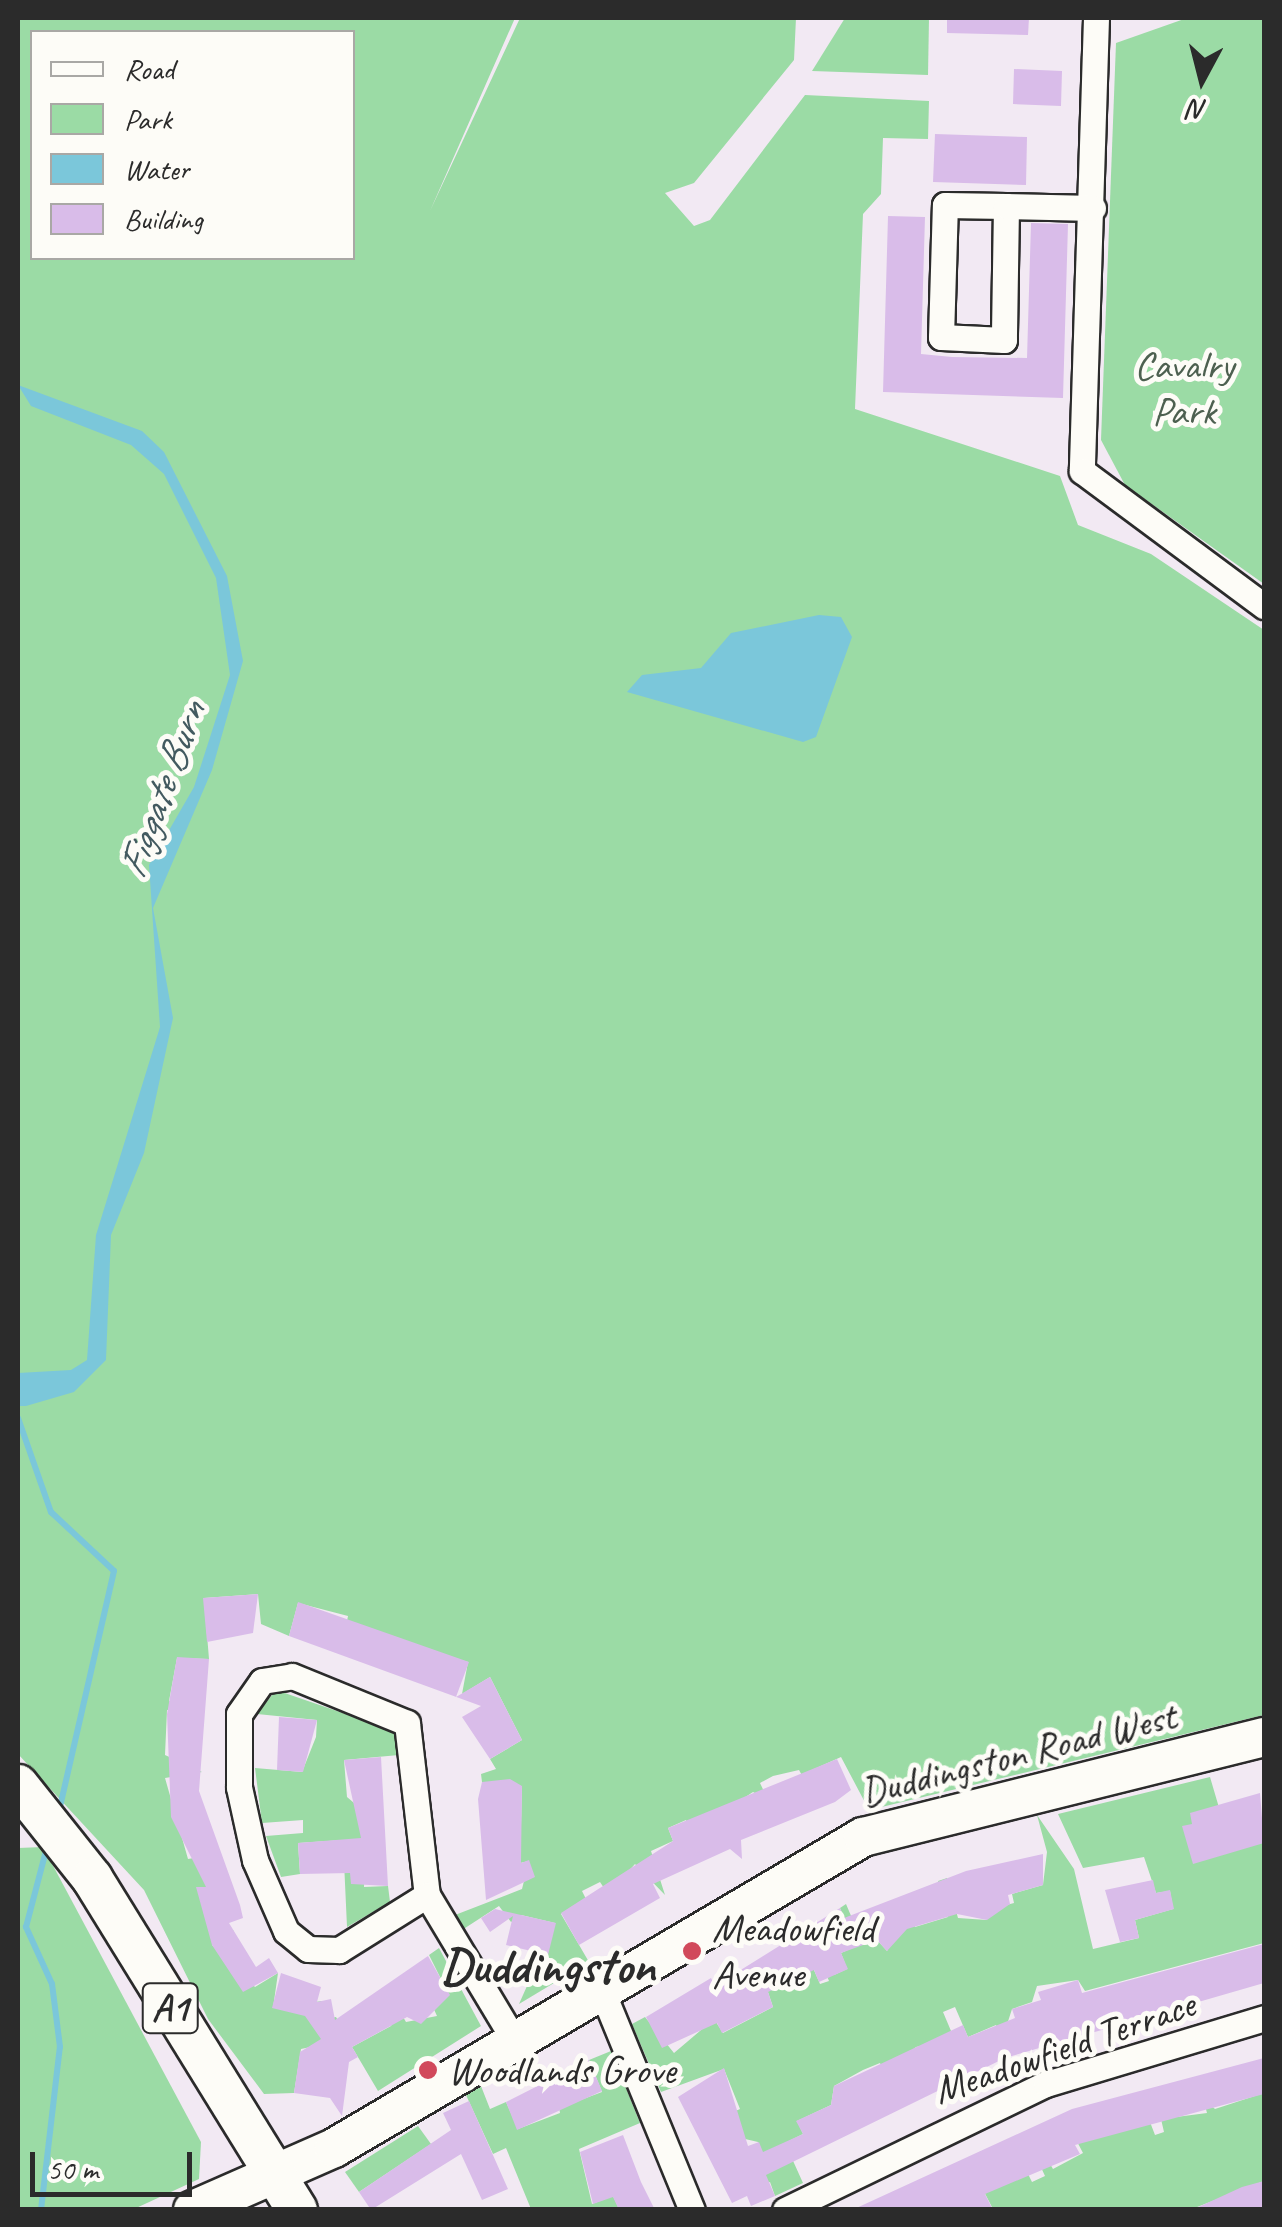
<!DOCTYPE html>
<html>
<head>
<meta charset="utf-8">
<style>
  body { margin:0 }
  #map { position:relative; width:1282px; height:2227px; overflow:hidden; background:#f2e9f3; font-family:Caveat,sans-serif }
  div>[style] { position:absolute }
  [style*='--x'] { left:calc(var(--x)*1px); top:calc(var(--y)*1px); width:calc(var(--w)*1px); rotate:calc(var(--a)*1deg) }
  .green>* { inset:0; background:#9bdba5 }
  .water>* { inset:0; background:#7bc7da }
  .stream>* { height:6px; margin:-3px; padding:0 3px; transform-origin:3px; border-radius:3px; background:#7bc7da }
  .building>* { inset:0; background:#d9bce9 }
  .roads { filter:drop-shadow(2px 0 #2b2b2b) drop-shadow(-2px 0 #2b2b2b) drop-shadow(0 2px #2b2b2b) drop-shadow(0 -2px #2b2b2b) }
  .street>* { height:25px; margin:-12.5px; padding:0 12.5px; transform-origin:12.5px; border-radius:12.5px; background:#fdfcf7 }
  .secondary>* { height:38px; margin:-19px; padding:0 19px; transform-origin:19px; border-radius:19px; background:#fdfcf7 }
  .primary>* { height:40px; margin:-20px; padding:0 20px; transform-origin:20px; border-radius:20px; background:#fdfcf7 }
  .dots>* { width:28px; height:28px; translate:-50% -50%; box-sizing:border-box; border:5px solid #fdfcf7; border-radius:50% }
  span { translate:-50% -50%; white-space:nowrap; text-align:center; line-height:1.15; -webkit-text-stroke:10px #fdfcf7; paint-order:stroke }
  .shield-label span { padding:2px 8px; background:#fdfcf7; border:2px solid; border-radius:8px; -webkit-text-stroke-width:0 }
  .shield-label { font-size:38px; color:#2b2b2b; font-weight:700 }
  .park-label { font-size:40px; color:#4d6050 }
  .street-label { font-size:40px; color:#2b2b2b }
  .poi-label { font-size:40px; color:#2b2b2b }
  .left { translate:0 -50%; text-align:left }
  .water-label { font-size:42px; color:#435a60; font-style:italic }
  .district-label { font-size:50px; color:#2b2b2b; font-weight:700 }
  .frame { position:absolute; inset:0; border:20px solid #2b2b2b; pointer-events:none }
  .legend { position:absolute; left:30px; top:30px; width:325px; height:230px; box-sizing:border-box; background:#fdfcf7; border:2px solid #a9a8a5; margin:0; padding:12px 18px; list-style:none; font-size:30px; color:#2b2b2b }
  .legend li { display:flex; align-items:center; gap:20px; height:50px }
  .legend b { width:50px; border:2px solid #a9a8a5 }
  .north { position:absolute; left:1152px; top:30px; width:100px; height:100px; -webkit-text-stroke:8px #fdfcf7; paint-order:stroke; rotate:187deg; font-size:28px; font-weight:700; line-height:40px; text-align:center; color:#2b2b2b }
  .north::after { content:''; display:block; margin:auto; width:35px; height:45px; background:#2b2b2b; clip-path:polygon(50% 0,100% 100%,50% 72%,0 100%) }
  .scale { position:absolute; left:30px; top:2152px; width:162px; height:45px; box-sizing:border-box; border:5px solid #2b2b2b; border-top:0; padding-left:12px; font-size:30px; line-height:35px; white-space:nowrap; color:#2b2b2b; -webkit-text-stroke:8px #fdfcf7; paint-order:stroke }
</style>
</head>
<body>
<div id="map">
  <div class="green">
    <i style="clip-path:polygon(evenodd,18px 18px,515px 18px,430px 211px,520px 18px,796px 18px,794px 60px,694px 183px,665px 193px,694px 226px,710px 220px,805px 95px,929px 101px,928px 139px,883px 138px,881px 194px,863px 214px,855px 409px,1060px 476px,1078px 525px,1151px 554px,1264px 630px,1264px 1715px,869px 1810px,841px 1757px,812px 1770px,809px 1788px,799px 1770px,773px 1776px,760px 1783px,768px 1800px,753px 1792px,691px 1833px,686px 1820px,668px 1828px,673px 1841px,651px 1851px,665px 1895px,635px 1864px,608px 1894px,600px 1882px,582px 1891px,586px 1899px,561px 1914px,589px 1962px,519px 2004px,555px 1923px,521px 1915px,511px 1922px,499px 1906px,462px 1930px,455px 1915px,522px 1889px,529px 1861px,520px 1863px,522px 1787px,482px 1782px,481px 1774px,496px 1769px,490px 1759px,522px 1740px,490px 1677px,462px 1694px,468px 1662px,346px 1626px,348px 1616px,298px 1603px,289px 1636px,261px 1624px,258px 1594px,204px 1598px,209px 1659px,177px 1658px,169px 1701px,183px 1710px,167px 1710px,165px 1755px,202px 1772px,165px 1778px,188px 1859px,200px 1857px,222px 1931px,234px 1930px,212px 1945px,255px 1987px,278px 1973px,273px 2008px,322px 2001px,325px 2019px,336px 2017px,348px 2039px,301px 2049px,294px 2093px,264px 2094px,208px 2019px,144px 1890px,18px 1754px,18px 18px,32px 32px,352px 32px,352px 258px,32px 258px,32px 32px)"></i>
    <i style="clip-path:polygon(845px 18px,929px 18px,928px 75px,812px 71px)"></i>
    <i style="clip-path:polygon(1187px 18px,1264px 18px,1264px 584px,1125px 485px,1101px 440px,1116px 43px)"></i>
    <i style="clip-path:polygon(276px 1690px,395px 1731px,399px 1755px,344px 1760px,347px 1797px,367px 1814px,364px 1887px,388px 1886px,390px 1902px,347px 1927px,343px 1840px,298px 1843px,300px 1874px,281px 1877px,266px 1836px,303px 1833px,303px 1820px,262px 1823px,255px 1768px,302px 1772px,316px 1737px,317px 1720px,257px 1714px)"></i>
    <i style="clip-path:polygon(1210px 1777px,1225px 1828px,1264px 1843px,1264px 1943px,1085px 1991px,1078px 1980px,1037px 1986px,1032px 2002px,1012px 2009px,1002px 2040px,996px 2025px,968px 2037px,955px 2007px,943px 2012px,954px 2038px,916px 2047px,885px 2074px,880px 2063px,863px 2070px,834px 2086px,831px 2105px,797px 2121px,803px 2134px,785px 2143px,803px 2183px,775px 2196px,770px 2182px,760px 2186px,758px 2142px,698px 2128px,740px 2109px,724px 2069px,661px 2092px,632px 2024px,645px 2017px,674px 2053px,714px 2019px,723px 2033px,773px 2007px,767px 1989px,810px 1961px,820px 1984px,829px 1981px,805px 1923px,834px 1975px,847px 1969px,841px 1953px,857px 1946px,840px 1908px,846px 1904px,863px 1944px,877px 1940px,887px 1951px,909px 1909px,915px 1927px,948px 1917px,938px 1881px,947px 1878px,958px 1918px,987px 1920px,988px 1910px,1014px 1903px,1012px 1894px,1043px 1885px,1047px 1852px,1037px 1815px,1074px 1869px,1093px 1949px,1139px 1938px,1135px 1920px,1173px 1909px,1170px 1891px,1156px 1893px,1144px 1857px,1083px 1868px,1058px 1814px)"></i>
    <i style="clip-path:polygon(43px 1847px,201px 2142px,199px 2179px,134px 2209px,18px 2209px,18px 1848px)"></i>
    <i style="clip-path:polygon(439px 1948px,481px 2026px,378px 2091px,352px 2047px,391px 2026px,399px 2010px,406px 2022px,437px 2016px,432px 2005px,449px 1995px,429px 1955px)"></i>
    <i style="clip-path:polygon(611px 2051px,640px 2123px,579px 2149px,592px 2204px,613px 2196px,619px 2209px,531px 2209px,506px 2148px,493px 2154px,466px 2095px,481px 2086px,490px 2109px,506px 2102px,518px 2129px,560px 2113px,554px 2075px,564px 2070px,578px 2101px,602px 2092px,589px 2060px)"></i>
    <i style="clip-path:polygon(1264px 2093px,1264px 2181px,1192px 2209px,993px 2209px,981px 2186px,1024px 2166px,1032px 2182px,1045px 2176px,1033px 2150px,1040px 2147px,1053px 2169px,1083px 2153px,1072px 2132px,1150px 2122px,1155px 2135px,1164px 2132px,1161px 2119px,1207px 2113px,1203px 2098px,1215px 2109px)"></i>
    <i style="clip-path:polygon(418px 2126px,431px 2144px,359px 2192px,345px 2172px)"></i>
  </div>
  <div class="water">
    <i style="clip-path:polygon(18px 385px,142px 431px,164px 452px,227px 576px,243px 661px,212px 770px,153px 908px,173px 1018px,144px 1153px,111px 1235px,106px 1360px,74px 1392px,26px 1406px,18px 1406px,18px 1373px,71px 1370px,87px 1360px,96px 1235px,160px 1027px,149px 865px,194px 787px,230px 675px,216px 578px,164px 474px,131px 445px,31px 406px)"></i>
    <i style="clip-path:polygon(819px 615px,841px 617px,852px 637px,816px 737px,803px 742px,627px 692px,642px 675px,701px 668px,731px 633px)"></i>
  </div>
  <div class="stream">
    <i style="--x:18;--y:1418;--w:100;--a:70.7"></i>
    <i style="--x:51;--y:1512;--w:86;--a:43.1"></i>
    <i style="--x:114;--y:1571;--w:247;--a:102.9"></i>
    <i style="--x:41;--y:2210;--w:164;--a:-83.4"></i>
    <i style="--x:60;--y:2047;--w:64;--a:-97.2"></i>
    <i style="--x:52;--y:1984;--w:63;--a:-114.5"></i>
    <i style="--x:26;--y:1927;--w:87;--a:-75.3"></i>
  </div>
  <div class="building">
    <i style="clip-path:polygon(947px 18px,1029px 18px,1028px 35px,947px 33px)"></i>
    <i style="clip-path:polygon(1014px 69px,1062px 71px,1061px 106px,1013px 104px)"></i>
    <i style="clip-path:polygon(935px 134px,1027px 137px,1026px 185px,933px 182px)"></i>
    <i style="clip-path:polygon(888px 216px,925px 217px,921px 354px,952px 357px,1027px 358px,1031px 223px,1068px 224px,1063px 398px,883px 392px)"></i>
    <i style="clip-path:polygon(258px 1594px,253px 1633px,207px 1642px,203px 1598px)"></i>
    <i style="clip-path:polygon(298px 1602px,469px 1662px,456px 1697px,490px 1677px,522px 1740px,490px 1759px,462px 1717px,481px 1706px,289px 1636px)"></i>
    <i style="clip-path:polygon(177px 1657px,209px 1659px,199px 1791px,240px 1905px,243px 1918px,229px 1923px,256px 1967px,269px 1958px,278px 1973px,243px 1992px,212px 1945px,196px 1887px,206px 1887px,171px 1817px,167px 1714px)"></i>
    <i style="clip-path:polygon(279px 1717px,317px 1720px,303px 1772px,277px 1770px)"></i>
    <i style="clip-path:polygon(381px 1757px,388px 1886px,351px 1884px,350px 1873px,300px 1874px,298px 1843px,361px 1838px,344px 1760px)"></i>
    <i style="clip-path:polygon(837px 1759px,851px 1790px,835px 1802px,741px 1840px,742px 1859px,730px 1849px,653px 1884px,660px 1898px,579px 1945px,561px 1913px,673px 1841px,668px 1828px)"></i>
    <i style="clip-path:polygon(510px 1779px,522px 1786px,521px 1863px,529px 1860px,535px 1877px,486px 1900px,478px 1799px,482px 1782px)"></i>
    <i style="clip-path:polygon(1260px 1793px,1264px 1843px,1193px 1864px,1182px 1826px,1192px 1824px,1190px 1813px)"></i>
    <i style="clip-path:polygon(1043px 1854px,1043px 1885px,1008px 1895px,1010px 1904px,987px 1920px,957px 1914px,907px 1929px,887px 1951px,877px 1940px,841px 1953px,848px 1969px,819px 1982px,814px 1970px,768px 1992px,773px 2007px,722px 2033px,717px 2023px,662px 2048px,646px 2017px,711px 1978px,715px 1986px,840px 1908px,844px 1918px,966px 1871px)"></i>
    <i style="clip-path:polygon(1153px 1880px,1156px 1893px,1170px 1890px,1174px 1909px,1135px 1920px,1139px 1938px,1120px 1942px,1105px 1890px)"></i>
    <i style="clip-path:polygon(495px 1909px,556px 1923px,548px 1955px,506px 1945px,513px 1916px,490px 1932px,481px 1918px)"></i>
    <i style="clip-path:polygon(1264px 1944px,1264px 1983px,1005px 2058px,766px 2175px,775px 2196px,751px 2206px,747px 2196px,732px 2203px,678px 2097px,724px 2068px,748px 2146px,759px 2142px,763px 2152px,803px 2134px,796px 2121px,831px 2105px,834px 2086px,963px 2025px,968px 2037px,1015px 2018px,1012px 2009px,1041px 2000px,1038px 1992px,1078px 1980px,1082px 1993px)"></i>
    <i style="clip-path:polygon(428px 1956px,450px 1995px,421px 2024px,407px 2017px,352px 2047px,358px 2057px,349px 2062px,342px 2116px,330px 2098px,294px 2093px,300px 2052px,321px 2039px,305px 2016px,272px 2008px,281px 1973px,321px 1987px,317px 2002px,331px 1999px,335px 2020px)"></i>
    <i style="clip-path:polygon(1264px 2058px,1264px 2094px,1075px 2145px,1080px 2154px,985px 2194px,993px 2210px,852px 2210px,1072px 2109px)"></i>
    <i style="clip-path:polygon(589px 2060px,602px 2091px,517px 2130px,506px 2102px)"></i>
    <i style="clip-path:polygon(469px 2101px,508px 2189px,482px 2200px,461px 2154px,371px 2210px,359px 2192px,451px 2130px,443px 2113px)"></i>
    <i style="clip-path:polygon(623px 2135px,641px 2182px,655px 2210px,619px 2210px,613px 2197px,593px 2204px,580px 2152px)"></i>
    <i style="clip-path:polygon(1264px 2181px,1264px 2210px,1192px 2210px,1242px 2187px)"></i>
  </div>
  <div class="roads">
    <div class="street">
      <i style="--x:1096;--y:18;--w:453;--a:91.8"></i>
      <i style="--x:1082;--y:471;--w:227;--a:36.6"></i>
      <i style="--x:1006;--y:206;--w:134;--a:90.9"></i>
      <i style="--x:1004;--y:340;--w:63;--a:-177.3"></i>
      <i style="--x:941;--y:337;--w:132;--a:-88.3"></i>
      <i style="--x:945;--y:205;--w:61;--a:0.9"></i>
      <i style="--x:1006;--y:206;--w:87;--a:1.3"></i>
      <i style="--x:427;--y:1895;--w:104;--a:148"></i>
      <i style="--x:339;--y:1950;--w:31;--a:-178"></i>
      <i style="--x:308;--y:1949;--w:28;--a:-141"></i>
      <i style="--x:286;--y:1931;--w:77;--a:-113.6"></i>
      <i style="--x:255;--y:1860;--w:75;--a:-102.4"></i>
      <i style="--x:239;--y:1787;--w:73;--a:-90"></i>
      <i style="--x:239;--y:1714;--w:40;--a:-55.1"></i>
      <i style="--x:262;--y:1681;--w:30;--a:-9"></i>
      <i style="--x:292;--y:1676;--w:124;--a:22.2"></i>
      <i style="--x:407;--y:1723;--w:173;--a:83.4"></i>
      <i style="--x:427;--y:1895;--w:167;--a:59"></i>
      <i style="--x:600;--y:1986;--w:242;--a:67.7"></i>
      <i style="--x:785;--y:2210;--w:290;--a:-25.8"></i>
      <i style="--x:1046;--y:2084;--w:228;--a:-16.8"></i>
    </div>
    <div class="secondary">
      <i style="--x:193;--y:2210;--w:154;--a:-23.7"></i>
      <i style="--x:334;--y:2148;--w:614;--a:-30.45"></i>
      <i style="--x:863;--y:1837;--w:413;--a:-14"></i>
    </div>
    <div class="primary">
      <i style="--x:18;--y:1785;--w:119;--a:51.5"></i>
      <i style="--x:92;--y:1878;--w:390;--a:58.3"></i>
    </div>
  </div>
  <div class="dots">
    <i style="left:692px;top:1951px;background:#d1495b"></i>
    <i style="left:428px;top:2070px;background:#d1495b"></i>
  </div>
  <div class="shield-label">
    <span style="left:170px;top:2008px">A1</span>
  </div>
  <div class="park-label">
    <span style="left:1184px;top:388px">Cavalry<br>Park</span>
  </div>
  <div class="street-label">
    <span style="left:1018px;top:1754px;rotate:-14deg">Duddingston Road West</span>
    <span style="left:1064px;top:2047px;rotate:-19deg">Meadowfield Terrace</span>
  </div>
  <div class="poi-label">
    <span class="left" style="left:712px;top:1951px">Meadowfield<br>Avenue</span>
    <span class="left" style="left:448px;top:2070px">Woodlands Grove</span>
  </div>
  <div class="water-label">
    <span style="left:162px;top:790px;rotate:-70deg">Figgate Burn</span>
  </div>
  <div class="district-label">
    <span style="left:548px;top:1966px">Duddingston</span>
  </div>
  <div class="frame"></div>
  <ul class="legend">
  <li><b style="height:12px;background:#fdfcf7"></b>Road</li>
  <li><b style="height:28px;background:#9bdba5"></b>Park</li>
  <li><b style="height:28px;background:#7bc7da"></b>Water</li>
  <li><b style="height:28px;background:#d9bce9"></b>Building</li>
  </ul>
  <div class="north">N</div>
  <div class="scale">50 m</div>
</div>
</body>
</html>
